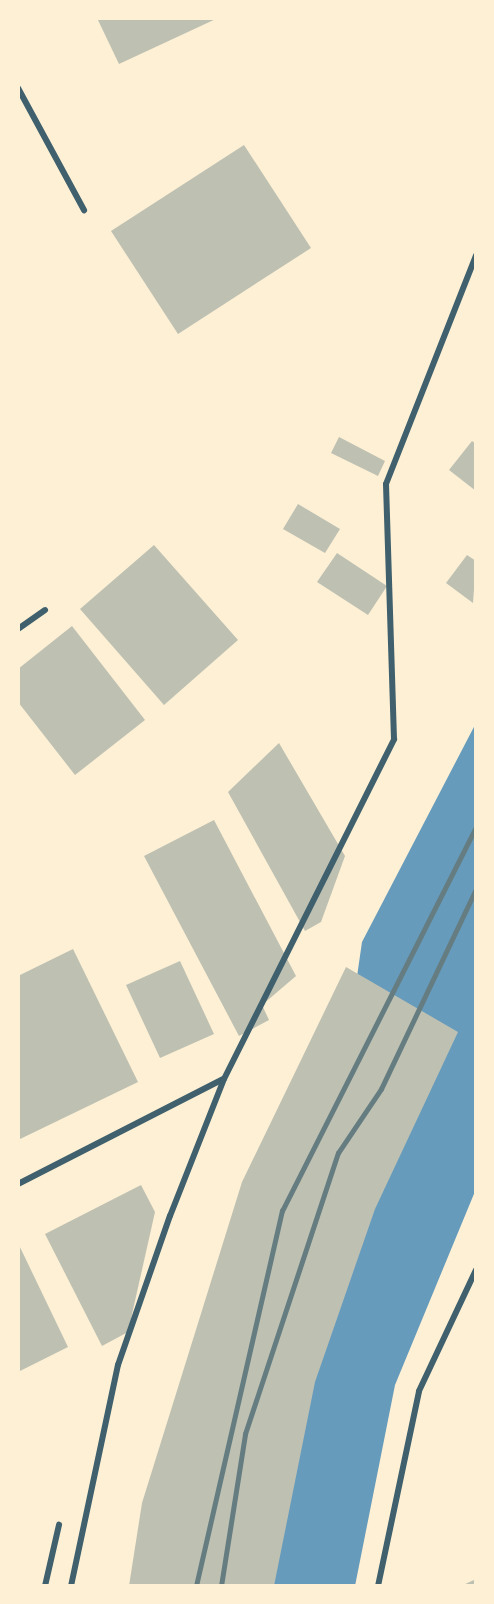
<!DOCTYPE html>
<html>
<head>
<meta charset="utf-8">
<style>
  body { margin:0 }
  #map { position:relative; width:494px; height:1604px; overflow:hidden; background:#fdf0d5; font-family:"Source Sans 3",sans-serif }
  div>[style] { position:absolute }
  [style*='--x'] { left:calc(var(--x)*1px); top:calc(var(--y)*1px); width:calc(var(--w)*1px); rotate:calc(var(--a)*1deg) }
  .water>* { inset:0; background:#669bbc }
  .building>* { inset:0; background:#bec0b2 }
  .minor>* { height:6px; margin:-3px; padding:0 3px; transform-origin:3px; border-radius:3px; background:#3f606c }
  .rail>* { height:4.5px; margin:-2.25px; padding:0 2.25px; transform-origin:2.25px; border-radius:2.25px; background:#657d81 }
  span { translate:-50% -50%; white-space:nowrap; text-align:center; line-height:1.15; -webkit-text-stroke:6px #fdf0d5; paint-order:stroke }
  .frame { position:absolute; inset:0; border:20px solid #fdf0d5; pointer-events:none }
</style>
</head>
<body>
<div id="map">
  <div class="water">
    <i style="clip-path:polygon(476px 723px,476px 1189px,395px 1385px,355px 1586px,252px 1586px,312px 1288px,362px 942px)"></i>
  </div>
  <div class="building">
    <i style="clip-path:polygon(97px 18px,218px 18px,119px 64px)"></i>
    <i style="clip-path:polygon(244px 145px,311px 248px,178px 334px,111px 231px)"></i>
    <i style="clip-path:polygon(339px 437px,385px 461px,378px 476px,331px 453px)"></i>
    <i style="clip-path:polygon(472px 441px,476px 444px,476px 491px,449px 470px)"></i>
    <i style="clip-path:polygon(298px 504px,340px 529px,325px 553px,283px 529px)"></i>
    <i style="clip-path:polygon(154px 545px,238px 640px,164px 705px,80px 609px)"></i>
    <i style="clip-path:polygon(337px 553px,387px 586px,368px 615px,317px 582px)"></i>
    <i style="clip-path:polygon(467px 555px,476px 561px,473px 603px,446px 583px)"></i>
    <i style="clip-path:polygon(72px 626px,145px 720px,75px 775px,18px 702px,18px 669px)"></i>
    <i style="clip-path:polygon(279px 743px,345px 856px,321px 922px,305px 931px,228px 792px)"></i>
    <i style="clip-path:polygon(214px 820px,296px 976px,262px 1005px,269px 1020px,239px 1036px,144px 856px)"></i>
    <i style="clip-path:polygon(73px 949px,138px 1082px,18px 1140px,18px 976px)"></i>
    <i style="clip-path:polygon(180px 961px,214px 1034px,160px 1058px,126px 985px)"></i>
    <i style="clip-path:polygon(346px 967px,458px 1032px,375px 1209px,315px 1382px,274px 1586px,129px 1586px,142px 1503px,242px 1182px)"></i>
    <i style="clip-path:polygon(141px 1185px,155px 1212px,128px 1332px,102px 1346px,45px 1234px)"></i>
    <i style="clip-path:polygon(18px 1243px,68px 1347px,18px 1372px)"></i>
    <i style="clip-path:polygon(476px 1579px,476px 1586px,461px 1586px)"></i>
  </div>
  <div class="minor">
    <i style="--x:18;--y:88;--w:139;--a:61.6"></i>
    <i style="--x:18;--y:629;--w:33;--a:-35"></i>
    <i style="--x:18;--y:1184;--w:230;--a:-27.1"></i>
    <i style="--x:45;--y:1586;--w:63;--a:-77.1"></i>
    <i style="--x:71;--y:1586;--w:226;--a:-78"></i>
    <i style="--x:118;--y:1365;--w:158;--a:-70.8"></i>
    <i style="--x:170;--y:1216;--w:147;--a:-68.5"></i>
    <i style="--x:224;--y:1079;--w:380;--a:-63.4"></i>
    <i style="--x:394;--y:739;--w:255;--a:-91.8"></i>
    <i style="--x:386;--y:484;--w:246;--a:-68.5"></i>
    <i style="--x:378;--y:1586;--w:199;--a:-78.1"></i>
    <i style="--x:419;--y:1391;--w:134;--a:-64.8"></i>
  </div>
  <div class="rail">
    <i style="--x:196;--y:1586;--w:385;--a:-77.1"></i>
    <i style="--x:282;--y:1211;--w:430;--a:-63.2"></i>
    <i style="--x:221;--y:1586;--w:154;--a:-81"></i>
    <i style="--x:245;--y:1434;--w:296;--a:-71.7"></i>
    <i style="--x:338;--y:1153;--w:77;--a:-56.1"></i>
    <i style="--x:381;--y:1089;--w:221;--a:-64.6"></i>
  </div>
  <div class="frame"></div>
</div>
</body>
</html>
